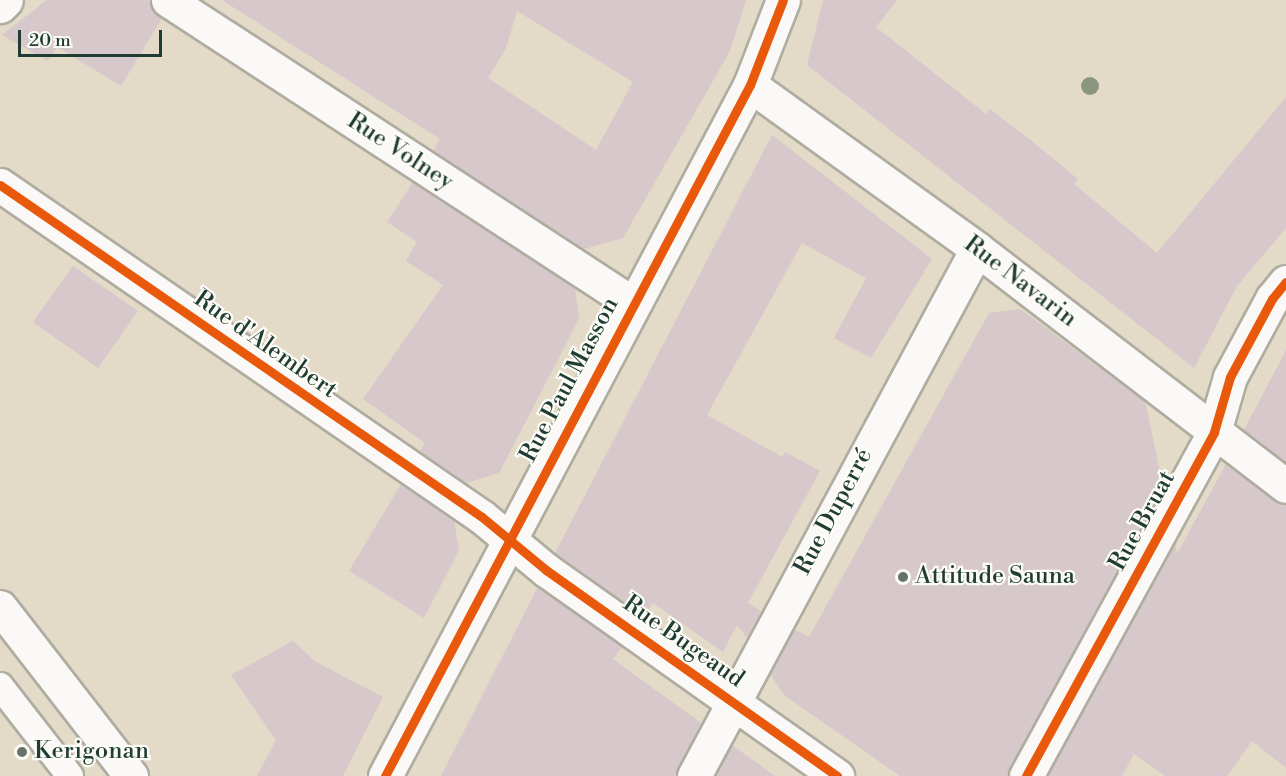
<!DOCTYPE html>
<html>
<head>
<meta charset="utf-8">
<style>
  body { margin:0 }
  #map { position:relative; width:1286px; height:776px; overflow:hidden; background:#e4dac8; font-family:"Libre Bodoni",serif }
  div>[style] { position:absolute }
  [style*='--x'] { left:calc(var(--x)*1px); top:calc(var(--y)*1px); width:calc(var(--w)*1px); rotate:calc(var(--a)*1deg) }
  .building>* { inset:0; background:#d6c8cb }
  .roads { filter:drop-shadow(2px 0 #afaca0) drop-shadow(-2px 0 #afaca0) drop-shadow(0 2px #afaca0) drop-shadow(0 -2px #afaca0) }
  .service>* { height:26px; margin:-13px; padding:0 13px; transform-origin:13px; border-radius:13px; background:#fbf9f7 }
  .minor>* { height:33px; margin:-16.5px; padding:0 16.5px; transform-origin:16.5px; border-radius:16.5px; background:#fbf9f7 }
  .tertiary>* { height:33px; margin:-16.5px; padding:0 16.5px; transform-origin:16.5px; border-radius:16.5px; background:#fbf9f7 }
  .cycleway>* { height:9px; margin:-4.5px; padding:0 4.5px; transform-origin:4.5px; border-radius:4.5px; background:#e8590c }
  .trees>* { width:18px; height:18px; margin:-9px; border-radius:50%; background:#8a967e }
  .dots>* { width:16px; height:16px; translate:-50% -50%; box-sizing:border-box; border:3px solid #fdfcf7; border-radius:50% }
  span { translate:-50% -50%; white-space:nowrap; text-align:center; line-height:1.15; -webkit-text-stroke:4.5px #fdfcf7; paint-order:stroke }
  .street-label { font-size:24px; color:#1f3d34 }
  .poi-label { font-size:24px; color:#1f3d34 }
  .left { translate:0 -50%; text-align:left }
  .scale { position:absolute; left:18px; top:30px; width:144px; height:27px; box-sizing:border-box; border:3px solid #1f3d34; border-top:0; padding-left:8px; font-size:18px; line-height:21px; white-space:nowrap; color:#1f3d34; -webkit-text-stroke:4px #fdfcf7; paint-order:stroke }
</style>
</head>
<body>
<div id="map">
  <div class="building">
    <i style="clip-path:polygon(47px 0,149px 0,152px 9px,162px 18px,121px 86px,57px 47px,48px 61px,2px 35px)"></i>
    <i style="clip-path:polygon(evenodd,222px 0,746px 0,730px 51px,623px 238px,584px 249px,433px 151px,440px 139px,222px 0,517px 11px,633px 82px,596px 150px,488px 78px,506px 48px,517px 11px)"></i>
    <i style="clip-path:polygon(823px 0,897px 0,876px 27px,986px 114px,990px 109px,1034px 143px,1078px 179px,1074px 184px,1157px 253px,1286px 97px,1286px 228px,1237px 286px,1194px 368px,807px 65px)"></i>
    <i style="clip-path:polygon(772px 135px,932px 259px,871px 358px,834px 338px,866px 278px,802px 243px,707px 415px,782px 457px,785px 452px,820px 471px,748px 603px,761px 611px,747px 638px,737px 625px,723px 652px,653px 603px,644px 616px,555px 553px)"></i>
    <i style="clip-path:polygon(413px 182px,575px 288px,579px 319px,499px 473px,466px 483px,420px 451px,425px 443px,363px 399px,443px 285px,406px 261px,417px 242px,387px 222px)"></i>
    <i style="clip-path:polygon(73px 266px,138px 311px,98px 368px,33px 322px)"></i>
    <i style="clip-path:polygon(1020px 309px,1145px 401px,1163px 486px,1007px 776px,900px 776px,784px 695px,770px 674px,794px 629px,809px 637px,989px 313px)"></i>
    <i style="clip-path:polygon(1286px 350px,1286px 462px,1244px 430px)"></i>
    <i style="clip-path:polygon(1226px 464px,1275px 501px,1286px 504px,1286px 768px,1252px 741px,1227px 776px,1165px 776px,1134px 754px,1122px 776px,1047px 776px,1175px 543px,1177px 554px)"></i>
    <i style="clip-path:polygon(401px 484px,454px 521px,459px 550px,424px 618px,349px 571px)"></i>
    <i style="clip-path:polygon(538px 587px,622px 647px,613px 659px,701px 723px,675px 776px,441px 776px)"></i>
    <i style="clip-path:polygon(293px 641px,316px 662px,383px 697px,343px 776px,257px 776px,276px 740px,231px 675px)"></i>
    <i style="clip-path:polygon(732px 745px,775px 776px,715px 776px)"></i>
  </div>
  <div class="roads">
    <div class="service">
      <i style="--x:0;--y:686;--w:114;--a:52.1"></i>
    </div>
    <div class="minor">
      <i style="--x:168;--y:0;--w:554;--a:33.15"></i>
      <i style="--x:0;--y:6;--w:8;--a:-45"></i>
      <i style="--x:750;--y:85;--w:280;--a:35.8"></i>
      <i style="--x:977;--y:249;--w:389;--a:37.5"></i>
      <i style="--x:0;--y:185;--w:585;--a:34.56"></i>
      <i style="--x:482;--y:517;--w:83;--a:39.6"></i>
      <i style="--x:546;--y:570;--w:357;--a:35.3"></i>
      <i style="--x:694;--y:776;--w:598;--a:-61.76"></i>
    </div>
    <div class="tertiary">
      <i style="--x:0;--y:607;--w:214;--a:52.2"></i>
      <i style="--x:385;--y:776;--w:781;--a:-62.16"></i>
      <i style="--x:750;--y:85;--w:91;--a:-68.8"></i>
      <i style="--x:1026;--y:776;--w:392;--a:-61.3"></i>
      <i style="--x:1214;--y:432;--w:57;--a:-73.8"></i>
      <i style="--x:1230;--y:377;--w:89;--a:-61.7"></i>
      <i style="--x:1272;--y:299;--w:22;--a:-51"></i>
    </div>
  </div>
  <div class="cycleway">
    <i style="--x:0;--y:185;--w:585;--a:34.56"></i>
    <i style="--x:482;--y:517;--w:83;--a:39.6"></i>
    <i style="--x:546;--y:570;--w:357;--a:35.3"></i>
    <i style="--x:385;--y:776;--w:781;--a:-62.16"></i>
    <i style="--x:750;--y:85;--w:91;--a:-68.8"></i>
    <i style="--x:1026;--y:776;--w:392;--a:-61.3"></i>
    <i style="--x:1214;--y:432;--w:57;--a:-73.8"></i>
    <i style="--x:1230;--y:377;--w:89;--a:-61.7"></i>
    <i style="--x:1272;--y:299;--w:22;--a:-51"></i>
  </div>
  <div class="trees">
    <i style="left:1090px;top:86px"></i>
  </div>
  <div class="dots">
    <i style="left:903px;top:577px;background:#647468"></i>
    <i style="left:22px;top:752px;background:#647468"></i>
  </div>
  <div class="street-label">
    <span style="left:400px;top:152px;rotate:33deg">Rue Volney</span>
    <span style="left:1020px;top:282px;rotate:37deg">Rue Navarin</span>
    <span style="left:265px;top:345px;rotate:35deg">Rue d'Alembert</span>
    <span style="left:570px;top:380px;rotate:-62deg">Rue Paul Masson</span>
    <span style="left:834px;top:512px;rotate:-62deg">Rue Duperré</span>
    <span style="left:1143px;top:521px;rotate:-61deg">Rue Bruat</span>
    <span style="left:683px;top:642px;rotate:35deg">Rue Bugeaud</span>
  </div>
  <div class="poi-label">
    <span class="left" style="left:915px;top:577px">Attitude Sauna</span>
    <span class="left" style="left:34px;top:752px">Kerigonan</span>
  </div>
  <div class="scale">20 m</div>
</div>
</body>
</html>
